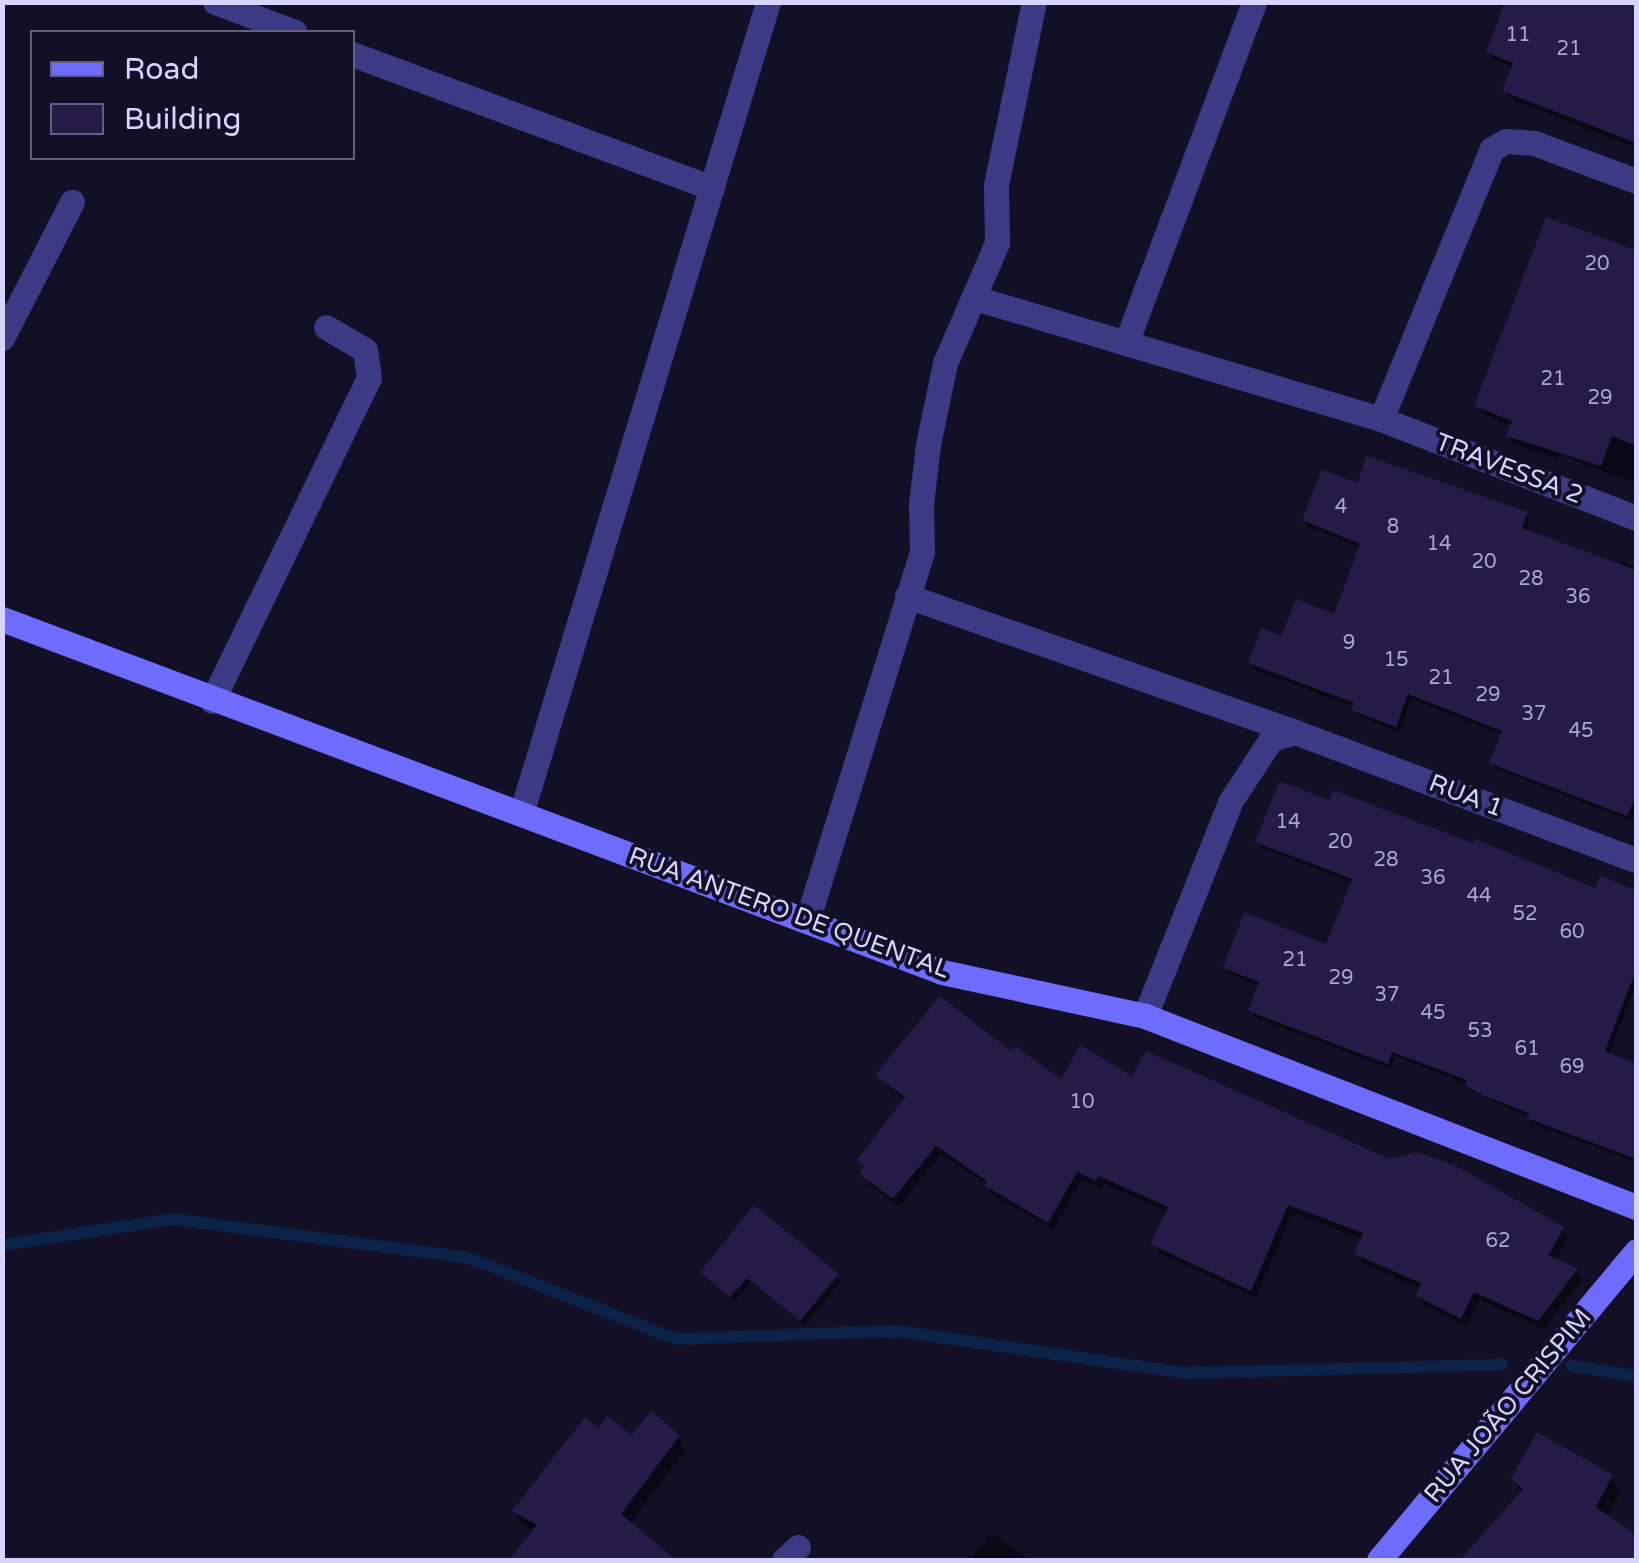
<!DOCTYPE html>
<html>
<head>
<meta charset="utf-8">
<style>
  body { margin:0 }
  #map { position:relative; width:1639px; height:1563px; overflow:hidden; background:#130f26; font-family:"Varela Round",sans-serif }
  div>[style] { position:absolute }
  [style*='--x'] { left:calc(var(--x)*1px); top:calc(var(--y)*1px); width:calc(var(--w)*1px); rotate:calc(var(--a)*1deg) }
  .shadow>* { inset:0; background:#0007 }
  .stream>* { height:12px; margin:-6px; padding:0 6px; transform-origin:6px; border-radius:6px; background:#0c2248 }
  .building>* { inset:0; background:#241b47 }
  .street>* { height:25px; margin:-12.5px; padding:0 12.5px; transform-origin:12.5px; border-radius:12.5px; background:#3d3a85 }
  .secondary>* { height:25px; margin:-12.5px; padding:0 12.5px; transform-origin:12.5px; border-radius:12.5px; background:#6f6bff }
  span { translate:-50% -50%; white-space:nowrap; text-align:center; line-height:1.15; -webkit-text-stroke:8px #130f26; paint-order:stroke }
  .number-label { font-size:20px; color:#aca6d1 }
  .number-label span { -webkit-text-stroke-width:0 }
  .street-label { font-size:25px; color:#d9d4ff }
  .frame { position:absolute; inset:0; border:5px solid #d9d4ff; pointer-events:none }
  .legend { position:absolute; left:30px; top:30px; width:325px; height:130px; box-sizing:border-box; background:#130f26; border:2px solid #625e7d; margin:0; padding:12px 18px; list-style:none; font-size:30px; color:#d9d4ff }
  .legend li { display:flex; align-items:center; gap:20px; height:50px }
  .legend b { width:50px; border:2px solid #625e7d }
</style>
</head>
<body>
<div id="map">
  <div class="shadow">
    <i style="clip-path:polygon(1507px 2px,1636px 2px,1636px 148px,1509px 98px,1505px 91px,1514px 67px,1493px 59px,1489px 52px)"></i>
    <i style="clip-path:polygon(1547px 220px,1636px 253px,1636px 484px,1559px 454px,1557px 460px,1513px 444px,1509px 436px,1513px 426px,1481px 413px,1477px 406px)"></i>
    <i style="clip-path:polygon(1359px 486px,1526px 514px,1530px 521px,1526px 532px,1618px 566px,1620px 561px,1636px 567px,1636px 816px,1631px 821px,1496px 769px,1492px 763px,1503px 735px,1412px 699px,1399px 732px,1358px 716px,1355px 707px,1254px 670px,1250px 663px,1282px 640px,1336px 617px,1361px 548px,1308px 527px,1304px 520px)"></i>
    <i style="clip-path:polygon(1258px 842px,1597px 891px,1601px 879px,1636px 893px,1636px 987px,1608px 1056px,1636px 1067px,1636px 1162px,1533px 1124px,1529px 1117px,1471px 1091px,1467px 1084px,1395px 1056px,1391px 1069px,1254px 1017px,1251px 1011px,1260px 986px,1229px 974px,1226px 968px,1328px 948px,1353px 883px,1262px 848px)"></i>
    <i style="clip-path:polygon(1011px 1055px,1062px 1082px,1133px 1079px,1390px 1162px,1562px 1228px,1568px 1238px,1556px 1261px,1576px 1271px,1582px 1280px,1544px 1329px,1480px 1300px,1466px 1326px,1425px 1305px,1419px 1296px,1422px 1289px,1362px 1263px,1357px 1254px,1363px 1239px,1293px 1213px,1256px 1298px,1159px 1253px,1153px 1244px,1168px 1212px,1104px 1184px,1101px 1189px,1082px 1180px,1053px 1230px,992px 1194px,986px 1184px,941px 1154px,899px 1207px,868px 1183px,860px 1160px,905px 1101px,878px 1075px)"></i>
    <i style="clip-path:polygon(703px 1272px,837px 1276px,841px 1282px,804px 1325px,751px 1282px,734px 1301px)"></i>
    <i style="clip-path:polygon(598px 1432px,633px 1439px,678px 1437px,686px 1450px,629px 1525px,672px 1560px,525px 1560px,520px 1551px,535px 1531px,522px 1524px,515px 1511px)"></i>
    <i style="clip-path:polygon(1611px 1476px,1620px 1492px,1607px 1517px,1636px 1538px,1636px 1560px,1461px 1560px,1522px 1494px,1513px 1479px)"></i>
    <i style="clip-path:polygon(991px 1533px,1031px 1560px,969px 1560px)"></i>
  </div>
  <div class="stream">
    <i style="--x:2;--y:1245;--w:173;--a:-8.6"></i>
    <i style="--x:173;--y:1219;--w:299;--a:7.5"></i>
    <i style="--x:469;--y:1258;--w:222;--a:21.4"></i>
    <i style="--x:676;--y:1339;--w:221;--a:-2.1"></i>
    <i style="--x:897;--y:1331;--w:292;--a:8.3"></i>
    <i style="--x:1186;--y:1373;--w:316;--a:-1.5"></i>
    <i style="--x:1572;--y:1366;--w:65;--a:8.9"></i>
  </div>
  <div class="building">
    <i style="clip-path:polygon(1505px 2px,1636px 2px,1636px 143px,1502px 91px,1513px 63px,1486px 52px)"></i>
    <i style="clip-path:polygon(1546px 217px,1636px 250px,1636px 446px,1612px 436px,1601px 466px,1506px 436px,1512px 421px,1474px 406px)"></i>
    <i style="clip-path:polygon(1367px 456px,1528px 512px,1522px 528px,1636px 570px,1636px 795px,1627px 816px,1489px 763px,1502px 731px,1408px 694px,1396px 727px,1351px 710px,1354px 703px,1248px 663px,1261px 628px,1281px 636px,1296px 599px,1334px 614px,1360px 544px,1302px 520px,1322px 469px,1357px 483px)"></i>
    <i style="clip-path:polygon(1279px 781px,1329px 800px,1333px 790px,1473px 843px,1475px 839px,1595px 888px,1600px 876px,1636px 890px,1636px 970px,1605px 1051px,1636px 1064px,1636px 1159px,1527px 1118px,1529px 1113px,1482px 1095px,1465px 1085px,1467px 1080px,1392px 1052px,1388px 1064px,1248px 1011px,1259px 982px,1223px 968px,1244px 912px,1326px 944px,1352px 879px,1255px 842px)"></i>
    <i style="clip-path:polygon(940px 996px,1011px 1051px,1015px 1046px,1061px 1079px,1080px 1045px,1132px 1076px,1146px 1051px,1390px 1159px,1417px 1152px,1456px 1166px,1564px 1227px,1549px 1255px,1578px 1269px,1538px 1321px,1474px 1292px,1461px 1319px,1416px 1296px,1421px 1283px,1354px 1254px,1363px 1233px,1288px 1205px,1251px 1291px,1150px 1244px,1168px 1207px,1099px 1176px,1096px 1181px,1077px 1172px,1048px 1223px,984px 1185px,987px 1181px,936px 1146px,893px 1199px,859px 1174px,864px 1166px,857px 1160px,905px 1097px,875px 1075px)"></i>
    <i style="clip-path:polygon(754px 1205px,839px 1274px,800px 1321px,747px 1278px,730px 1297px,700px 1272px)"></i>
    <i style="clip-path:polygon(651px 1411px,680px 1435px,621px 1514px,676px 1560px,509px 1560px,537px 1525px,512px 1511px,585px 1417px,598px 1428px,607px 1416px,632px 1435px)"></i>
    <i style="clip-path:polygon(1537px 1432px,1613px 1475px,1596px 1507px,1636px 1535px,1636px 1560px,1460px 1560px,1523px 1489px,1511px 1479px)"></i>
  </div>
  <div class="street">
    <i style="--x:215;--y:2;--w:85;--a:20.6"></i>
    <i style="--x:352;--y:54;--w:384;--a:20.4"></i>
    <i style="--x:975;--y:298;--w:424;--a:16.6"></i>
    <i style="--x:1381;--y:419;--w:274;--a:21.2"></i>
    <i style="--x:2;--y:338;--w:153;--a:-62.8"></i>
    <i style="--x:1126;--y:343;--w:364;--a:-69.4"></i>
    <i style="--x:1381;--y:419;--w:292;--a:-67.7"></i>
    <i style="--x:1492;--y:149;--w:16;--a:-30"></i>
    <i style="--x:1506;--y:141;--w:28;--a:4"></i>
    <i style="--x:1534;--y:143;--w:109;--a:20.4"></i>
    <i style="--x:907;--y:596;--w:411;--a:19.3"></i>
    <i style="--x:1295;--y:732;--w:364;--a:20.6"></i>
    <i style="--x:212;--y:701;--w:359;--a:-64.1"></i>
    <i style="--x:369;--y:378;--w:28;--a:-98"></i>
    <i style="--x:365;--y:350;--w:45;--a:-149.5"></i>
    <i style="--x:521;--y:814;--w:849;--a:-73.08"></i>
    <i style="--x:807;--y:921;--w:387;--a:-72.7"></i>
    <i style="--x:922;--y:552;--w:48;--a:-91.2"></i>
    <i style="--x:921;--y:504;--w:59;--a:-83.2"></i>
    <i style="--x:928;--y:445;--w:84;--a:-78.3"></i>
    <i style="--x:945;--y:363;--w:131;--a:-66.6"></i>
    <i style="--x:997;--y:243;--w:58;--a:-91"></i>
    <i style="--x:996;--y:185;--w:187;--a:-78.3"></i>
    <i style="--x:1145;--y:1016;--w:230;--a:-68.3"></i>
    <i style="--x:1230;--y:802;--w:75;--a:-56.9"></i>
    <i style="--x:1271;--y:739;--w:25;--a:-16"></i>
    <i style="--x:784;--y:1560;--w:19;--a:-43"></i>
  </div>
  <div class="secondary">
    <i style="--x:2;--y:619;--w:1004;--a:20.58"></i>
    <i style="--x:942;--y:972;--w:208;--a:12.2"></i>
    <i style="--x:1145;--y:1016;--w:527;--a:21.26"></i>
    <i style="--x:1379;--y:1560;--w:402;--a:-50.2"></i>
  </div>
  <div class="number-label">
    <span style="left:1518px;top:35px">11</span>
    <span style="left:1569px;top:49px">21</span>
    <span style="left:1597px;top:264px">20</span>
    <span style="left:1553px;top:379px">21</span>
    <span style="left:1600px;top:398px">29</span>
    <span style="left:1341px;top:507px">4</span>
    <span style="left:1393px;top:527px">8</span>
    <span style="left:1439px;top:544px">14</span>
    <span style="left:1484px;top:562px">20</span>
    <span style="left:1531px;top:579px">28</span>
    <span style="left:1578px;top:597px">36</span>
    <span style="left:1349px;top:643px">9</span>
    <span style="left:1396px;top:660px">15</span>
    <span style="left:1441px;top:678px">21</span>
    <span style="left:1488px;top:695px">29</span>
    <span style="left:1534px;top:714px">37</span>
    <span style="left:1581px;top:731px">45</span>
    <span style="left:1288px;top:822px">14</span>
    <span style="left:1340px;top:842px">20</span>
    <span style="left:1386px;top:860px">28</span>
    <span style="left:1433px;top:878px">36</span>
    <span style="left:1479px;top:896px">44</span>
    <span style="left:1525px;top:914px">52</span>
    <span style="left:1572px;top:932px">60</span>
    <span style="left:1295px;top:960px">21</span>
    <span style="left:1341px;top:978px">29</span>
    <span style="left:1387px;top:995px">37</span>
    <span style="left:1433px;top:1013px">45</span>
    <span style="left:1480px;top:1031px">53</span>
    <span style="left:1527px;top:1049px">61</span>
    <span style="left:1572px;top:1067px">69</span>
    <span style="left:1082px;top:1102px">10</span>
    <span style="left:1498px;top:1241px">62</span>
  </div>
  <div class="street-label">
    <span style="left:1509px;top:469px;rotate:21deg">TRAVESSA 2</span>
    <span style="left:1466px;top:796px;rotate:21deg">RUA 1</span>
    <span style="left:789px;top:913px;rotate:20deg">RUA ANTERO DE QUENTAL</span>
    <span style="left:1508px;top:1406px;rotate:-50deg">RUA JOÃO CRISPIM</span>
  </div>
  <div class="frame"></div>
  <ul class="legend">
  <li><b style="height:12px;background:#6f6bff"></b>Road</li>
  <li><b style="height:28px;background:#241b47"></b>Building</li>
  </ul>
</div>
</body>
</html>
